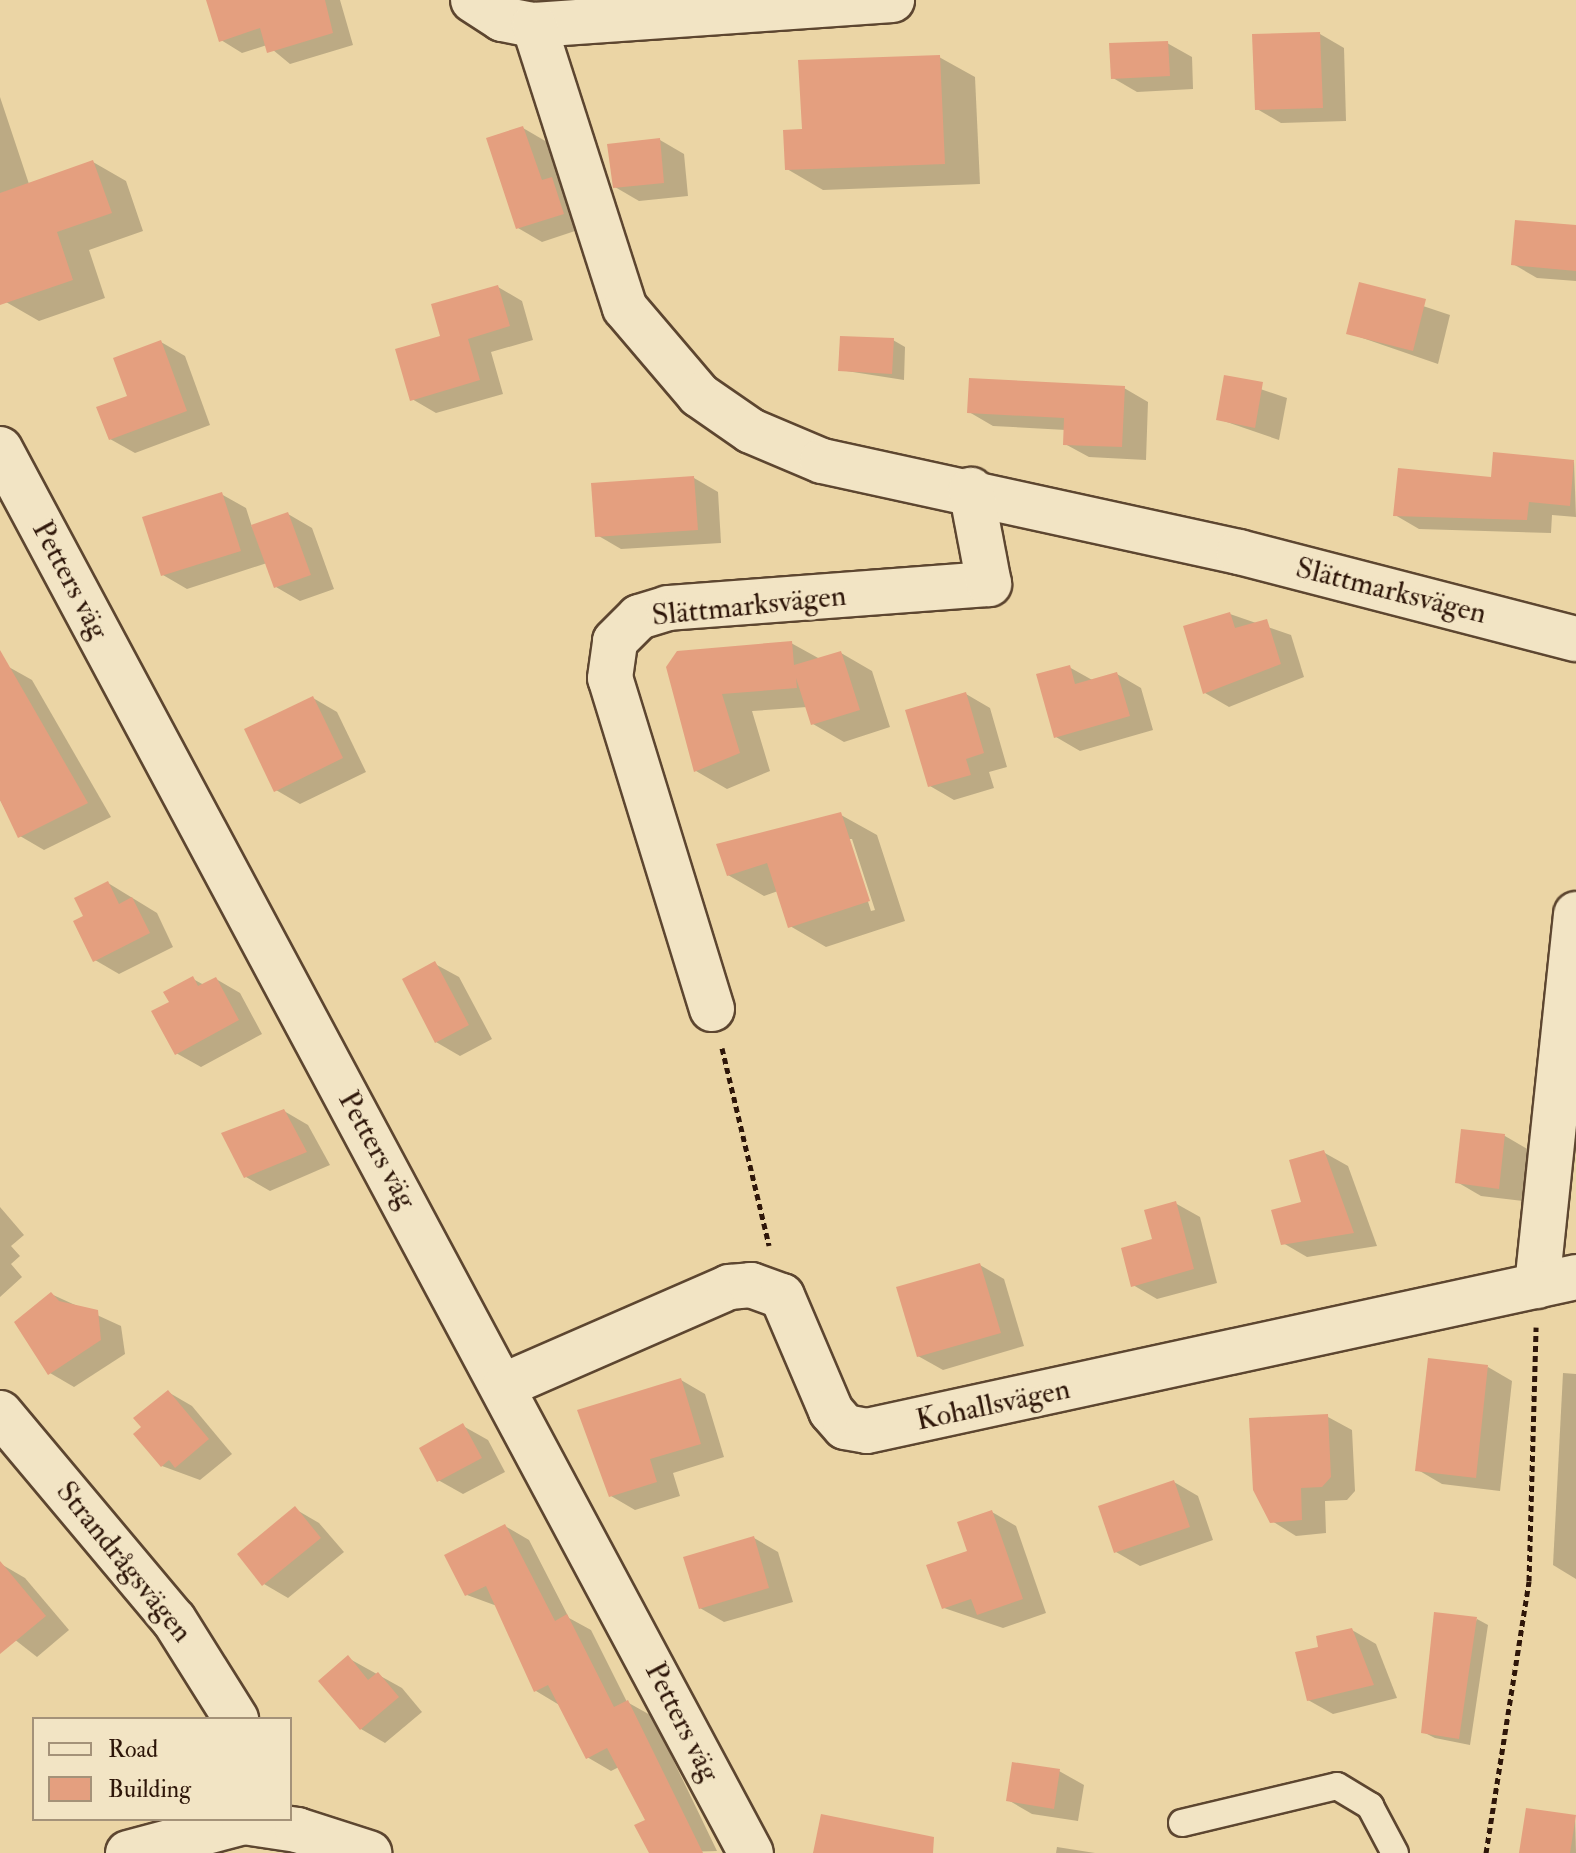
<!DOCTYPE html>
<html>
<head>
<meta charset="utf-8">
<style>
  body { margin:0 }
  #map { position:relative; width:1576px; height:1853px; overflow:hidden; background:#ebd5a5; font-family:"IM FELL Double Pica",serif }
  div>[style] { position:absolute }
  [style*='--x'] { left:calc(var(--x)*1px); top:calc(var(--y)*1px); width:calc(var(--w)*1px); rotate:calc(var(--a)*1deg) }
  .shadow>* { inset:0; background:#0003 }
  .building>* { inset:0; background:#e49f7f }
  .path>* { height:5px; margin-top:-2.5px; transform-origin:0; background:repeating-linear-gradient(90deg,#2e1609 0 6px,transparent 0 10px) }
  .roads { filter:drop-shadow(2px 0 #5d4630) drop-shadow(-2px 0 #5d4630) drop-shadow(0 2px #5d4630) drop-shadow(0 -2px #5d4630) }
  .service>* { height:26px; margin:-13px; padding:0 13px; transform-origin:13px; border-radius:13px; background:#f2e4c4 }
  .minor>* { height:44px; margin:-22px; padding:0 22px; transform-origin:22px; border-radius:22px; background:#f2e4c4 }
  span { translate:-50% -50%; white-space:nowrap; text-align:center; line-height:1.15; -webkit-text-stroke:7px #f2e4c4; paint-order:stroke }
  .street-label { font-size:30px; color:#2e1609 }
  .legend { position:absolute; left:32px; top:1717px; width:260px; height:104px; box-sizing:border-box; background:#f2e4c4; border:2px solid #a49279; margin:0; padding:10px 14px; list-style:none; font-size:24px; color:#2e1609 }
  .legend li { display:flex; align-items:center; gap:16px; height:40px }
  .legend b { width:40px; border:2px solid #a49279 }
</style>
</head>
<body>
<div id="map">
  <div class="shadow">
    <i style="clip-path:polygon(208px 0,340px 0,353px 45px,290px 64px,267px 45px,242px 53px,221px 40px)"></i>
    <i style="clip-path:polygon(1320px 34px,1344px 48px,1346px 121px,1281px 123px,1257px 109px)"></i>
    <i style="clip-path:polygon(1167px 43px,1192px 57px,1193px 89px,1137px 92px,1113px 78px)"></i>
    <i style="clip-path:polygon(939px 57px,975px 77px,980px 184px,823px 190px,787px 169px,804px 131px)"></i>
    <i style="clip-path:polygon(0 97px,29px 184px,93px 162px,126px 181px,143px 231px,89px 250px,105px 298px,39px 321px,6px 302px,0 283px)"></i>
    <i style="clip-path:polygon(523px 128px,547px 142px,587px 227px,542px 242px,518px 228px)"></i>
    <i style="clip-path:polygon(660px 140px,684px 154px,688px 196px,639px 201px,615px 187px)"></i>
    <i style="clip-path:polygon(1576px 227px,1576px 281px,1537px 278px,1513px 264px)"></i>
    <i style="clip-path:polygon(1360px 285px,1450px 315px,1438px 364px,1348px 333px)"></i>
    <i style="clip-path:polygon(498px 287px,522px 301px,533px 340px,491px 352px,503px 394px,436px 413px,412px 399px,443px 337px)"></i>
    <i style="clip-path:polygon(893px 340px,905px 347px,904px 380px,840px 370px)"></i>
    <i style="clip-path:polygon(161px 342px,185px 356px,210px 425px,135px 453px,110px 439px)"></i>
    <i style="clip-path:polygon(1225px 377px,1287px 398px,1279px 440px,1218px 419px)"></i>
    <i style="clip-path:polygon(1124px 388px,1148px 402px,1146px 460px,1089px 457px,1065px 444px,1066px 430px,993px 426px,969px 412px)"></i>
    <i style="clip-path:polygon(1574px 462px,1576px 517px,1552px 515px,1551px 533px,1419px 529px,1395px 515px,1493px 479px)"></i>
    <i style="clip-path:polygon(694px 478px,718px 492px,721px 543px,621px 549px,597px 535px)"></i>
    <i style="clip-path:polygon(221px 494px,246px 508px,252px 527px,288px 514px,312px 528px,334px 589px,300px 601px,276px 587px,267px 563px,187px 589px,163px 575px)"></i>
    <i style="clip-path:polygon(1230px 614px,1291px 635px,1304px 677px,1229px 707px,1205px 693px)"></i>
    <i style="clip-path:polygon(791px 643px,820px 659px,841px 653px,872px 671px,890px 727px,844px 742px,813px 724px,807px 707px,752px 711px,770px 771px,727px 789px,696px 771px,678px 653px)"></i>
    <i style="clip-path:polygon(7px 666px,32px 680px,111px 817px,44px 850px,20px 836px,0 800px,0 671px)"></i>
    <i style="clip-path:polygon(1069px 667px,1094px 681px,1117px 674px,1141px 688px,1153px 730px,1080px 751px,1056px 737px)"></i>
    <i style="clip-path:polygon(966px 694px,990px 708px,1007px 767px,989px 772px,994px 788px,954px 800px,930px 786px)"></i>
    <i style="clip-path:polygon(313px 698px,337px 712px,366px 772px,300px 804px,276px 790px)"></i>
    <i style="clip-path:polygon(evenodd,841px 815px,877px 835px,905px 921px,826px 947px,790px 926px,778px 891px,764px 896px,728px 875px,841px 815px,848px 839px,852px 839px,875px 910px,871px 911px,848px 839px)"></i>
    <i style="clip-path:polygon(108px 883px,157px 913px,173px 947px,119px 974px,95px 960px,85px 917px)"></i>
    <i style="clip-path:polygon(435px 964px,459px 977px,492px 1039px,460px 1056px,436px 1042px)"></i>
    <i style="clip-path:polygon(193px 979px,204px 985px,216px 979px,240px 993px,262px 1034px,201px 1067px,176px 1053px,171px 1003px)"></i>
    <i style="clip-path:polygon(284px 1111px,308px 1125px,330px 1165px,270px 1191px,246px 1177px)"></i>
    <i style="clip-path:polygon(1463px 1131px,1505px 1136px,1529px 1150px,1523px 1201px,1481px 1196px,1457px 1182px)"></i>
    <i style="clip-path:polygon(1323px 1152px,1348px 1166px,1377px 1246px,1307px 1257px,1283px 1243px)"></i>
    <i style="clip-path:polygon(1175px 1203px,1200px 1217px,1217px 1283px,1157px 1299px,1133px 1285px)"></i>
    <i style="clip-path:polygon(0 1207px,24px 1235px,11px 1246px,20px 1256px,11px 1264px,22px 1277px,0 1297px)"></i>
    <i style="clip-path:polygon(980px 1265px,1004px 1279px,1024px 1346px,943px 1370px,918px 1356px)"></i>
    <i style="clip-path:polygon(51px 1294px,121px 1326px,125px 1354px,74px 1387px,50px 1373px)"></i>
    <i style="clip-path:polygon(1488px 1367px,1512px 1381px,1500px 1491px,1442px 1484px,1418px 1470px)"></i>
    <i style="clip-path:polygon(1563px 1373px,1576px 1374px,1576px 1579px,1553px 1565px)"></i>
    <i style="clip-path:polygon(681px 1380px,705px 1394px,724px 1457px,673px 1473px,680px 1496px,635px 1510px,611px 1496px)"></i>
    <i style="clip-path:polygon(168px 1392px,192px 1406px,232px 1454px,200px 1480px,162px 1466px,144px 1427px)"></i>
    <i style="clip-path:polygon(1328px 1417px,1352px 1430px,1355px 1491px,1347px 1500px,1325px 1501px,1326px 1533px,1296px 1536px,1272px 1521px)"></i>
    <i style="clip-path:polygon(463px 1426px,488px 1440px,505px 1472px,463px 1494px,438px 1480px)"></i>
    <i style="clip-path:polygon(1174px 1482px,1198px 1496px,1213px 1540px,1140px 1566px,1116px 1552px)"></i>
    <i style="clip-path:polygon(295px 1509px,319px 1523px,344px 1552px,288px 1598px,264px 1584px)"></i>
    <i style="clip-path:polygon(992px 1512px,1016px 1526px,1046px 1613px,1003px 1628px,944px 1608px)"></i>
    <i style="clip-path:polygon(505px 1526px,529px 1540px,569px 1618px,591px 1630px,627px 1702px,652px 1716px,717px 1851px,651px 1853px,648px 1821px,619px 1767px,611px 1771px,587px 1757px,561px 1706px,536px 1691px,497px 1606px,467px 1595px)"></i>
    <i style="clip-path:polygon(754px 1538px,778px 1552px,793px 1602px,724px 1622px,700px 1608px)"></i>
    <i style="clip-path:polygon(1px 1564px,25px 1578px,69px 1630px,37px 1657px,0 1628px)"></i>
    <i style="clip-path:polygon(1477px 1619px,1488px 1625px,1470px 1745px,1435px 1738px,1423px 1732px)"></i>
    <i style="clip-path:polygon(1352px 1630px,1376px 1644px,1397px 1698px,1333px 1714px,1308px 1700px,1321px 1648px)"></i>
    <i style="clip-path:polygon(348px 1658px,402px 1688px,422px 1712px,385px 1743px,361px 1729px)"></i>
    <i style="clip-path:polygon(1059px 1771px,1084px 1785px,1078px 1821px,1032px 1814px,1008px 1800px)"></i>
    <i style="clip-path:polygon(1575px 1817px,1576px 1853px,1521px 1853px)"></i>
    <i style="clip-path:polygon(1057px 1847px,1095px 1853px,1056px 1853px)"></i>
  </div>
  <div class="building">
    <i style="clip-path:polygon(206px 0,325px 0,333px 33px,267px 53px,260px 28px,219px 42px)"></i>
    <i style="clip-path:polygon(1320px 32px,1323px 108px,1255px 110px,1252px 34px)"></i>
    <i style="clip-path:polygon(1168px 41px,1170px 76px,1111px 79px,1109px 43px)"></i>
    <i style="clip-path:polygon(940px 55px,945px 164px,785px 170px,783px 130px,802px 129px,798px 60px)"></i>
    <i style="clip-path:polygon(523px 126px,542px 180px,552px 177px,564px 214px,516px 229px,486px 138px)"></i>
    <i style="clip-path:polygon(660px 138px,664px 183px,613px 188px,607px 144px)"></i>
    <i style="clip-path:polygon(93px 160px,112px 213px,57px 232px,73px 280px,0 305px,0 193px)"></i>
    <i style="clip-path:polygon(1515px 220px,1576px 225px,1576px 271px,1511px 265px)"></i>
    <i style="clip-path:polygon(1359px 282px,1426px 299px,1413px 351px,1346px 334px)"></i>
    <i style="clip-path:polygon(498px 285px,510px 326px,468px 339px,480px 380px,410px 401px,395px 349px,440px 336px,431px 304px)"></i>
    <i style="clip-path:polygon(840px 336px,894px 338px,892px 374px,838px 371px)"></i>
    <i style="clip-path:polygon(161px 340px,187px 411px,109px 440px,96px 407px,127px 396px,113px 358px)"></i>
    <i style="clip-path:polygon(1224px 375px,1263px 382px,1255px 428px,1216px 420px)"></i>
    <i style="clip-path:polygon(969px 378px,1125px 386px,1122px 447px,1063px 445px,1064px 418px,967px 413px)"></i>
    <i style="clip-path:polygon(1493px 452px,1574px 460px,1570px 506px,1529px 502px,1527px 520px,1393px 516px,1398px 468px,1491px 477px)"></i>
    <i style="clip-path:polygon(694px 476px,698px 530px,595px 537px,591px 483px)"></i>
    <i style="clip-path:polygon(222px 492px,241px 551px,161px 576px,142px 517px)"></i>
    <i style="clip-path:polygon(288px 512px,311px 575px,274px 588px,251px 525px)"></i>
    <i style="clip-path:polygon(1230px 612px,1235px 628px,1267px 619px,1281px 664px,1203px 694px,1183px 626px)"></i>
    <i style="clip-path:polygon(792px 641px,794px 665px,841px 651px,860px 710px,811px 725px,796px 678px,797px 688px,722px 694px,740px 753px,694px 772px,666px 667px,677px 651px)"></i>
    <i style="clip-path:polygon(0 650px,88px 803px,18px 838px,0 800px)"></i>
    <i style="clip-path:polygon(1070px 665px,1075px 684px,1117px 672px,1130px 716px,1054px 738px,1036px 674px)"></i>
    <i style="clip-path:polygon(966px 692px,984px 753px,966px 759px,971px 775px,928px 787px,905px 710px)"></i>
    <i style="clip-path:polygon(313px 696px,343px 758px,274px 792px,244px 729px)"></i>
    <i style="clip-path:polygon(841px 812px,870px 901px,788px 928px,767px 863px,727px 876px,716px 844px)"></i>
    <i style="clip-path:polygon(108px 881px,119px 904px,132px 897px,150px 933px,93px 962px,73px 921px,83px 916px,74px 898px)"></i>
    <i style="clip-path:polygon(435px 961px,469px 1025px,435px 1043px,402px 979px)"></i>
    <i style="clip-path:polygon(193px 976px,198px 986px,216px 977px,239px 1020px,175px 1055px,151px 1011px,169px 1002px,163px 992px)"></i>
    <i style="clip-path:polygon(284px 1109px,307px 1152px,244px 1178px,221px 1133px)"></i>
    <i style="clip-path:polygon(1461px 1129px,1505px 1134px,1499px 1189px,1455px 1183px)"></i>
    <i style="clip-path:polygon(1324px 1150px,1354px 1233px,1281px 1245px,1271px 1210px,1301px 1202px,1289px 1160px)"></i>
    <i style="clip-path:polygon(1176px 1201px,1194px 1269px,1131px 1287px,1121px 1248px,1152px 1239px,1144px 1210px)"></i>
    <i style="clip-path:polygon(980px 1263px,1001px 1333px,917px 1357px,896px 1287px)"></i>
    <i style="clip-path:polygon(51px 1292px,59px 1301px,98px 1310px,101px 1340px,48px 1375px,14px 1322px)"></i>
    <i style="clip-path:polygon(1428px 1358px,1488px 1365px,1476px 1478px,1415px 1471px)"></i>
    <i style="clip-path:polygon(681px 1378px,701px 1444px,650px 1459px,657px 1482px,609px 1497px,577px 1410px)"></i>
    <i style="clip-path:polygon(168px 1390px,209px 1439px,175px 1468px,169px 1460px,161px 1467px,133px 1434px,141px 1427px,133px 1418px)"></i>
    <i style="clip-path:polygon(1328px 1414px,1331px 1477px,1322px 1487px,1301px 1488px,1302px 1520px,1270px 1523px,1253px 1490px,1249px 1418px)"></i>
    <i style="clip-path:polygon(463px 1423px,482px 1458px,437px 1482px,419px 1448px)"></i>
    <i style="clip-path:polygon(1174px 1480px,1190px 1527px,1114px 1553px,1098px 1506px)"></i>
    <i style="clip-path:polygon(295px 1506px,321px 1538px,262px 1586px,237px 1554px)"></i>
    <i style="clip-path:polygon(992px 1510px,1023px 1599px,977px 1615px,971px 1599px,942px 1609px,926px 1565px,967px 1551px,957px 1522px)"></i>
    <i style="clip-path:polygon(505px 1524px,555px 1621px,567px 1614px,614px 1707px,628px 1700px,703px 1853px,649px 1853px,634px 1825px,645px 1820px,607px 1748px,586px 1759px,548px 1685px,534px 1692px,486px 1586px,465px 1596px,444px 1555px)"></i>
    <i style="clip-path:polygon(754px 1536px,769px 1588px,699px 1609px,683px 1557px)"></i>
    <i style="clip-path:polygon(0 1561px,46px 1616px,0 1654px)"></i>
    <i style="clip-path:polygon(1434px 1612px,1477px 1617px,1459px 1739px,1421px 1733px)"></i>
    <i style="clip-path:polygon(1352px 1628px,1374px 1685px,1307px 1701px,1295px 1652px,1318px 1647px,1316px 1636px)"></i>
    <i style="clip-path:polygon(348px 1655px,368px 1680px,378px 1672px,399px 1697px,360px 1730px,318px 1681px)"></i>
    <i style="clip-path:polygon(1012px 1762px,1060px 1769px,1054px 1809px,1006px 1801px)"></i>
    <i style="clip-path:polygon(1526px 1808px,1576px 1815px,1570px 1853px,1519px 1853px)"></i>
    <i style="clip-path:polygon(821px 1814px,934px 1837px,933px 1853px,813px 1853px)"></i>
  </div>
  <div class="path">
    <i style="--x:722;--y:1048;--w:203;--a:76.6"></i>
    <i style="--x:1486;--y:1853;--w:275;--a:-81"></i>
    <i style="--x:1529;--y:1581;--w:254;--a:-88.4"></i>
  </div>
  <div class="roads">
    <div class="service">
      <i style="--x:1182;--y:1823;--w:159;--a:-13.4"></i>
      <i style="--x:1337;--y:1786;--w:39;--a:31"></i>
      <i style="--x:1370;--y:1806;--w:53;--a:62"></i>
    </div>
    <div class="minor">
      <i style="--x:473;--y:0;--w:35;--a:33"></i>
      <i style="--x:502;--y:19;--w:33;--a:11"></i>
      <i style="--x:534;--y:25;--w:359;--a:-4"></i>
      <i style="--x:534;--y:25;--w:297;--a:72.2"></i>
      <i style="--x:625;--y:308;--w:114;--a:49.6"></i>
      <i style="--x:699;--y:395;--w:63;--a:34.7"></i>
      <i style="--x:751;--y:431;--w:77;--a:22.9"></i>
      <i style="--x:822;--y:461;--w:427;--a:12.3"></i>
      <i style="--x:1239;--y:552;--w:348;--a:14.5"></i>
      <i style="--x:0;--y:449;--w:1592;--a:61.86"></i>
      <i style="--x:712;--y:1009;--w:346;--a:-107.1"></i>
      <i style="--x:610;--y:678;--w:37;--a:-82"></i>
      <i style="--x:615;--y:641;--w:34;--a:-45"></i>
      <i style="--x:639;--y:617;--w:30;--a:-17"></i>
      <i style="--x:668;--y:608;--w:322;--a:-4.3"></i>
      <i style="--x:989;--y:584;--w:96;--a:-100.8"></i>
      <i style="--x:1537;--y:1286;--w:374;--a:-84"></i>
      <i style="--x:505;--y:1385;--w:244;--a:-23.6"></i>
      <i style="--x:729;--y:1287;--w:22;--a:-5"></i>
      <i style="--x:751;--y:1285;--w:33;--a:20"></i>
      <i style="--x:782;--y:1296;--w:125;--a:66.9"></i>
      <i style="--x:831;--y:1411;--w:21;--a:49"></i>
      <i style="--x:845;--y:1427;--w:22;--a:10"></i>
      <i style="--x:867;--y:1431;--w:726;--a:-12.25"></i>
      <i style="--x:0;--y:1413;--w:270;--a:50"></i>
      <i style="--x:174;--y:1620;--w:117;--a:57.9"></i>
      <i style="--x:128;--y:1853;--w:120;--a:-15"></i>
      <i style="--x:244;--y:1822;--w:54;--a:8.6"></i>
      <i style="--x:297;--y:1830;--w:76;--a:17.7"></i>
    </div>
  </div>
  <div class="street-label">
    <span style="left:70px;top:580px;rotate:62deg">Petters väg</span>
    <span style="left:1391px;top:591px;rotate:14deg">Slättmarksvägen</span>
    <span style="left:749px;top:606px;rotate:-6deg">Slättmarksvägen</span>
    <span style="left:377px;top:1150px;rotate:61deg">Petters väg</span>
    <span style="left:993px;top:1405px;rotate:-12deg">Kohallsvägen</span>
    <span style="left:124px;top:1562px;rotate:51deg">Strandrågsvägen</span>
    <span style="left:682px;top:1722px;rotate:63deg">Petters väg</span>
  </div>
  <ul class="legend">
  <li><b style="height:10px;background:#f2e4c4"></b>Road</li>
  <li><b style="height:22px;background:#e49f7f"></b>Building</li>
  </ul>
</div>
</body>
</html>
